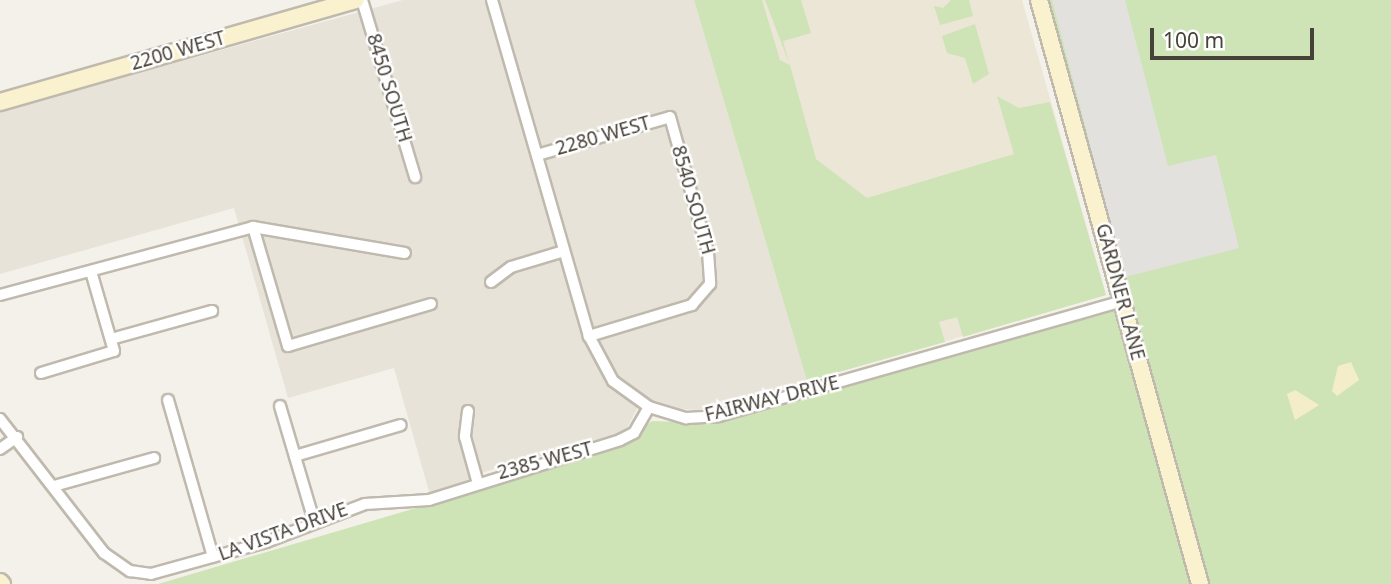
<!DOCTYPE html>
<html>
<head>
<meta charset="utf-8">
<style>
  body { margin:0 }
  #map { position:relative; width:1391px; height:584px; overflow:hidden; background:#f4f1ea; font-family:"Noto Sans",sans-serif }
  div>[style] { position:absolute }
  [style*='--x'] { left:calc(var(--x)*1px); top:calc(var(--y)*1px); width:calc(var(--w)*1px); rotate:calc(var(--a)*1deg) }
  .residential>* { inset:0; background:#e7e3d9 }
  .education>* { inset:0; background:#ebe6d6 }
  .green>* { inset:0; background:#cee4b7 }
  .sand>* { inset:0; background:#f4edca }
  .parking>* { inset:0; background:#e3e1de }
  .roads { filter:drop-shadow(2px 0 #bfb9ae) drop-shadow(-2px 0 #bfb9ae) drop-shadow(0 2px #bfb9ae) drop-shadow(0 -2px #bfb9ae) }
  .street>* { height:10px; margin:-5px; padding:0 5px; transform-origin:5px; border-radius:5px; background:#fff }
  .secondary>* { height:16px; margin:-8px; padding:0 8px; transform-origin:8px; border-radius:8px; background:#faf1ce }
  span { translate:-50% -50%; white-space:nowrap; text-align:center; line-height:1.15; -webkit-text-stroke:5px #fff; paint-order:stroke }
  .street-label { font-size:19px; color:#474239 }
  .scale { position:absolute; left:1150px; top:28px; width:164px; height:32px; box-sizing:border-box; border:4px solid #474239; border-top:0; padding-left:9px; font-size:21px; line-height:24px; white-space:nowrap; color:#474239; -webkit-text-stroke:5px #fff; paint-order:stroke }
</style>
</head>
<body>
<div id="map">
  <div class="residential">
    <i style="clip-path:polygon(403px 0,694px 0,807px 381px,704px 410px,676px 409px,643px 397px,625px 432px,470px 476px,474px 490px,432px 502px,394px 368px,288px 398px,234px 208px,0 274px,0 111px)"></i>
  </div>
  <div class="education">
    <i style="clip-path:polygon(694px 0,1022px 0,1106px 295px,807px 381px)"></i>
  </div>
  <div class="green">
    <i style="clip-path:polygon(694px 0,762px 0,780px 60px,790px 65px,816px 159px,867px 198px,1014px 154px,997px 96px,1019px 108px,1050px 102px,1106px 295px,963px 337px,957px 317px,939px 322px,945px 342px,807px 381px)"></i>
    <i style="clip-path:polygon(765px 0,801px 0,811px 33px,783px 41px,789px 63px)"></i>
    <i style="clip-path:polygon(951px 0,969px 0,973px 16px,940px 25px,934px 6px,943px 8px)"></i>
    <i style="clip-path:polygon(1047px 0,1391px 0,1391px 584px,158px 584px,616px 449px,652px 421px,717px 423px,1114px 310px,1128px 312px)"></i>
    <i style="clip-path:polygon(975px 24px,989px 74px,973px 84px,965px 58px,947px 53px,942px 36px)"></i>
  </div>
  <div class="sand">
    <i style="clip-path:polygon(1351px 362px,1359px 380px,1337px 396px,1332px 391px,1338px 366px)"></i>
    <i style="clip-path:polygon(1295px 390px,1319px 405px,1295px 420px,1287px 394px)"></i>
  </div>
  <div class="parking">
    <i style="clip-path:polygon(1052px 0,1125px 0,1168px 166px,1216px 155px,1239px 248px,1125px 277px)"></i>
  </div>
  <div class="roads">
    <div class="street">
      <i style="--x:362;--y:0;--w:185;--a:73.3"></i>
      <i style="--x:492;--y:0;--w:350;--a:73.9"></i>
      <i style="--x:589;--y:336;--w:51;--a:61.9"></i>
      <i style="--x:613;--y:381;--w:44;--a:35.8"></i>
      <i style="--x:649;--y:407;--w:39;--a:17"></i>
      <i style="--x:686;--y:418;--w:33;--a:-3"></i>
      <i style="--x:719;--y:416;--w:419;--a:-15.9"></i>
      <i style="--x:537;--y:155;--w:138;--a:-15.9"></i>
      <i style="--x:670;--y:117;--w:140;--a:74.3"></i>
      <i style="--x:708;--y:252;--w:32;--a:86"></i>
      <i style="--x:710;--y:284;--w:28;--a:131"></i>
      <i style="--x:692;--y:305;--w:108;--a:163.2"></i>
      <i style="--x:253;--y:227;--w:124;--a:73.6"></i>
      <i style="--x:288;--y:346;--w:149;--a:-16.4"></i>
      <i style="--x:491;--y:282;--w:25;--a:-37"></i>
      <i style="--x:511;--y:267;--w:55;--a:-16.8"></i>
      <i style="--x:0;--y:295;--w:262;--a:-15"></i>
      <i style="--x:253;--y:227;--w:154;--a:9.7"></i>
      <i style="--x:111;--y:339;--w:105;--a:-15.5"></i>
      <i style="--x:41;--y:373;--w:76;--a:-16.8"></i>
      <i style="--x:114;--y:351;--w:79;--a:-106.1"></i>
      <i style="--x:168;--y:400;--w:163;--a:74"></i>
      <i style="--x:280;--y:406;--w:120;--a:73.5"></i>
      <i style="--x:468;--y:411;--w:26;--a:97"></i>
      <i style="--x:465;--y:437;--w:45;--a:74.4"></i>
      <i style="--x:0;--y:419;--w:170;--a:52.2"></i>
      <i style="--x:104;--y:553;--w:32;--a:35"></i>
      <i style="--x:130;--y:571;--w:21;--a:8"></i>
      <i style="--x:151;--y:574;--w:119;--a:-15.5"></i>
      <i style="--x:266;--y:542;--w:106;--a:-21"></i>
      <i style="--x:365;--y:504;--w:64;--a:-3.6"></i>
      <i style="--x:429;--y:500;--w:200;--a:-17.4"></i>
      <i style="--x:620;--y:440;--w:16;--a:-27"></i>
      <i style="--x:634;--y:433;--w:30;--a:-60"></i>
      <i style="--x:0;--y:449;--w:21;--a:-35"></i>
      <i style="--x:295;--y:456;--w:110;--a:-16.3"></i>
      <i style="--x:54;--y:486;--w:104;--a:-15.6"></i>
    </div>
    <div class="secondary">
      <i style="--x:1039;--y:0;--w:606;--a:74.59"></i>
      <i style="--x:0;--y:102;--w:370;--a:-16"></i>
      <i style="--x:0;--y:582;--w:3;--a:45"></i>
    </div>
  </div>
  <div class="street-label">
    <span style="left:178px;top:51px;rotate:-16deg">2200 WEST</span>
    <span style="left:389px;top:88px;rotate:73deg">8450 SOUTH</span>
    <span style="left:603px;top:136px;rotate:-16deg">2280 WEST</span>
    <span style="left:693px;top:200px;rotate:74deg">8540 SOUTH</span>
    <span style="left:1120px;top:292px;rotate:75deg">GARDNER LANE</span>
    <span style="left:772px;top:399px;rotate:-14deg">FAIRWAY DRIVE</span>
    <span style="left:545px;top:461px;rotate:-15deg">2385 WEST</span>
    <span style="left:283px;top:532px;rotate:-20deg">LA VISTA DRIVE</span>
  </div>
  <div class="scale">100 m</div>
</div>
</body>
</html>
